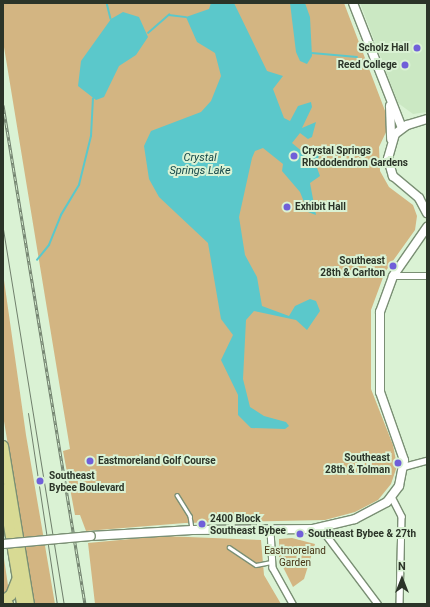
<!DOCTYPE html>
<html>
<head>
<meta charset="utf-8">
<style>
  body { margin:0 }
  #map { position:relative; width:430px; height:607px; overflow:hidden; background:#daf2d4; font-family:Roboto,sans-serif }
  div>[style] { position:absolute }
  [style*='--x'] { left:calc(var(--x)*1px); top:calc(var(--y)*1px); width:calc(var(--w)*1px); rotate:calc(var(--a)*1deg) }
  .built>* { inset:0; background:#cbe8c3 }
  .green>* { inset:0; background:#d3b582 }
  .water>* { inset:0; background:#5bc8cb }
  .stream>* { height:1.5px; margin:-0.75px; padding:0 0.75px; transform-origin:0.75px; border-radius:0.75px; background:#5bc8cb }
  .roads { filter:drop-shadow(1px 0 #7a8f74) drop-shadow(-1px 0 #7a8f74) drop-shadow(0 1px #7a8f74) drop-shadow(0 -1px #7a8f74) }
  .lane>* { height:2.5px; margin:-1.25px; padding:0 1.25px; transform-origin:1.25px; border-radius:1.25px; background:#fff }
  .street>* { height:5.5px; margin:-2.75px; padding:0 2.75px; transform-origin:2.75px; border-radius:2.75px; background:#fff }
  .secondary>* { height:8px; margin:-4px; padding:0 4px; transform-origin:4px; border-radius:4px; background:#fff }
  .highway>* { height:10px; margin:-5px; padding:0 5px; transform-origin:5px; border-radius:5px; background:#d8da94 }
  .tram>* { height:1px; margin:-0.5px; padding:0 0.5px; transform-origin:0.5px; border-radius:0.5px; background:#707f6c }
  .rail>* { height:3px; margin-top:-1.5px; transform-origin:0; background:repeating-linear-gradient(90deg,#daf2d4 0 4.5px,#707f6c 0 9px); box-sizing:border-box; border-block:1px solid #707f6c }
  .bridges { filter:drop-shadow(1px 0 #7a8f74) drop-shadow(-1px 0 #7a8f74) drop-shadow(0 1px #7a8f74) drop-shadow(0 -1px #7a8f74) }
  .secondary-bridge>* { height:8px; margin:-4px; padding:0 4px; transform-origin:4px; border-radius:4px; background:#fff }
  .dots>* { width:11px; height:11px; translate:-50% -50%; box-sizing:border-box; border:2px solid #daf2d4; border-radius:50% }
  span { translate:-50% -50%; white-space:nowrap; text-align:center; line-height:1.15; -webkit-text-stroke:4px #daf2d4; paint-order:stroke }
  .poi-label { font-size:10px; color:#2b3428; font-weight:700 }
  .right { translate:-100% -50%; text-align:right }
  .left { translate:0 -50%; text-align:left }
  .park-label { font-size:10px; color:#453415 }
  .water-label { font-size:11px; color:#154748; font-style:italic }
  .frame { position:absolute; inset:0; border:4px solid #2b3428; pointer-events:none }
  .north { position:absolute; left:382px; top:559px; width:40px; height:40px; -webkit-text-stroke:3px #daf2d4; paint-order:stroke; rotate:0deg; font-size:11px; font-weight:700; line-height:16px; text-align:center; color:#2b3428 }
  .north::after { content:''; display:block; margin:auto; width:14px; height:18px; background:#2b3428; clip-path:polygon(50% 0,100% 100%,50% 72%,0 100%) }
</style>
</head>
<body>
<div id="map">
  <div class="built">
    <i style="clip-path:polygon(360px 3px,427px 3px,427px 112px,413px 114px,398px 103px)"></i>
  </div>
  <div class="green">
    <i style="clip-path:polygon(3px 3px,344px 3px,387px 116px,387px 130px,379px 147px,380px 171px,389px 187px,413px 205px,417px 216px,415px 230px,385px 272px,371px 310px,371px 389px,393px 445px,397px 466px,391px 484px,378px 500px,355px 512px,325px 520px,185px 523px,86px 531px,80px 515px,75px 515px,63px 451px,70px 449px,3px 41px)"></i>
    <i style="clip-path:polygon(3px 273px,26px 435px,55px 604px,34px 604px,3px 415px)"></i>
    <i style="clip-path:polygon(163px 536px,261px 540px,264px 575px,281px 604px,95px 604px,88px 543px)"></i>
    <i style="clip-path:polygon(292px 538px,315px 544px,304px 579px,293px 587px,279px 559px,279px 539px)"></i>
    <i style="clip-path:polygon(3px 552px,9px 592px,3px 604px)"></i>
  </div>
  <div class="water">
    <i style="clip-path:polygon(211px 3px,234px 3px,267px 71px,283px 76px,273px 89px,284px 118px,290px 121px,298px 106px,311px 102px,312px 107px,302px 128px,316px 122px,312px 137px,308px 139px,300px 133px,292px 143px,304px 153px,315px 146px,321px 149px,316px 165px,320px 176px,310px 183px,316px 215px,308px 212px,300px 192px,282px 171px,283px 164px,263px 148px,255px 151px,252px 158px,239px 217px,245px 255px,257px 277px,262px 306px,289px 316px,295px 306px,310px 299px,316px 301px,320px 311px,307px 330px,296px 320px,254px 311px,246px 320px,243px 379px,250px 407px,264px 416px,286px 422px,289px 426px,285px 429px,251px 428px,238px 415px,238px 395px,221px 360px,233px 335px,221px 319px,208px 243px,159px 197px,149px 179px,144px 146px,151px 131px,201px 112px,211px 101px,221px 76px,215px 53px,197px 42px,186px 17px,209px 9px)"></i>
    <i style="clip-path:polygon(290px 3px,305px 3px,310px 17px,312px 56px,307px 64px,300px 61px,296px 52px)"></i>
    <i style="clip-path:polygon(123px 12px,139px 17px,148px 37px,136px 55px,119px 66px,104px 97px,96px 100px,78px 86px,81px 61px,111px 19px)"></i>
  </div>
  <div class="stream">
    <i style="--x:107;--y:3;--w:16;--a:76"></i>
    <i style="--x:148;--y:33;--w:28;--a:-41"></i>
    <i style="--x:169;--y:15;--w:17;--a:7"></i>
    <i style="--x:312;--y:53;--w:45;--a:5.1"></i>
    <i style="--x:37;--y:260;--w:19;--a:-51"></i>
    <i style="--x:49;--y:245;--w:32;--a:-68"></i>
    <i style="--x:61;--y:215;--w:35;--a:-59"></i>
    <i style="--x:79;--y:185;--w:50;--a:-76.2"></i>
    <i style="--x:91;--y:136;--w:37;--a:-87"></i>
  </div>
  <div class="roads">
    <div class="lane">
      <i style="--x:177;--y:495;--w:25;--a:58"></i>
      <i style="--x:190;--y:516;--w:12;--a:81"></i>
      <i style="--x:229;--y:547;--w:32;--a:34"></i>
      <i style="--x:256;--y:565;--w:15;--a:-11"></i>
    </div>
    <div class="street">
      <i style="--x:393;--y:276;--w:34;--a:0"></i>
      <i style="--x:404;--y:467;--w:24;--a:-15"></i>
      <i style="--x:392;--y:497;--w:22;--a:63"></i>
      <i style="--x:402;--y:517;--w:87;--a:91.3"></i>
      <i style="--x:321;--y:528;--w:95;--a:53.1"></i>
      <i style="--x:271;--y:530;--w:38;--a:87"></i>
      <i style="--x:273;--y:568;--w:41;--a:60.9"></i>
    </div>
    <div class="secondary">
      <i style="--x:353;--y:3;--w:134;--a:68.6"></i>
      <i style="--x:390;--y:106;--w:33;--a:88"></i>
      <i style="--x:427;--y:119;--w:21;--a:163"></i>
      <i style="--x:407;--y:125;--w:15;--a:143"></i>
      <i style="--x:395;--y:134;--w:26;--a:106"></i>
      <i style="--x:388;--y:159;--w:18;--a:74"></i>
      <i style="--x:393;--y:176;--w:34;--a:40"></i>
      <i style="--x:419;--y:198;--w:17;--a:62"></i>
      <i style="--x:91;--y:536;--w:101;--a:-3.4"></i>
      <i style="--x:192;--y:530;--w:121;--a:-0.5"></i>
      <i style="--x:313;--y:529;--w:43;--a:-13.4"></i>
      <i style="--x:355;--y:519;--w:36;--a:-28"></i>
      <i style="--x:387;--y:502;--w:20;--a:-53"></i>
      <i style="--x:399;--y:486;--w:26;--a:-79"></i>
      <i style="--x:404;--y:460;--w:72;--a:-109.4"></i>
      <i style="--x:380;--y:392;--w:80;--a:-90"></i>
      <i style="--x:380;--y:312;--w:38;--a:-70"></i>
      <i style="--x:393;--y:276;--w:60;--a:-55.2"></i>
    </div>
    <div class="highway">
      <i style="--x:3;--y:446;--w:160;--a:80.7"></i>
      <i style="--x:3;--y:489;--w:117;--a:80.6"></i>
      <i style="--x:8;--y:604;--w:6;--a:-149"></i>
      <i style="--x:3;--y:601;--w:10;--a:-37"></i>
      <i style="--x:11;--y:595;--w:16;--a:-68"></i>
    </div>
  </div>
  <div class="tram">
    <i style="--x:3;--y:229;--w:380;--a:80.8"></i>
    <i style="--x:28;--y:413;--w:193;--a:81.4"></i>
  </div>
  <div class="rail">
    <i style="--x:3;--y:105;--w:506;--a:80.67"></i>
  </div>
  <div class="bridges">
    <div class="secondary-bridge">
      <i style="--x:3;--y:544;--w:88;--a:-5.2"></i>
    </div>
  </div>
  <div class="dots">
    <i style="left:417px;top:48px;background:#705fd9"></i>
    <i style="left:405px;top:65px;background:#705fd9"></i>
    <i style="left:294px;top:156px;background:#705fd9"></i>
    <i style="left:287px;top:207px;background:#705fd9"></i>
    <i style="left:393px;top:266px;background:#705fd9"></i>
    <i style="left:90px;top:461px;background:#705fd9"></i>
    <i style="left:398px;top:463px;background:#705fd9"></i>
    <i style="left:40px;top:481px;background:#705fd9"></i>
    <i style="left:202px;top:524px;background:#705fd9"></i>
    <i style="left:300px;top:534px;background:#705fd9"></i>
  </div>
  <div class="poi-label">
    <span class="right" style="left:409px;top:48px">Scholz Hall</span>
    <span class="right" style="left:397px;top:65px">Reed College</span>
    <span class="left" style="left:302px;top:156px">Crystal Springs<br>Rhododendron Gardens</span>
    <span class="left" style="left:295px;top:207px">Exhibit Hall</span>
    <span class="right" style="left:385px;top:266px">Southeast<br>28th &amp; Carlton</span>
    <span class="right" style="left:390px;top:463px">Southeast<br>28th &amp; Tolman</span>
    <span class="left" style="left:98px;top:461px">Eastmoreland Golf Course</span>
    <span class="left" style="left:49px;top:481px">Southeast<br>Bybee Boulevard</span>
    <span class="left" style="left:210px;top:524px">2400 Block<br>Southeast Bybee</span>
    <span class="left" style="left:308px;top:534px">Southeast Bybee &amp; 27th</span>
  </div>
  <div class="park-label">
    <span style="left:295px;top:556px">Eastmoreland<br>Garden</span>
  </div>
  <div class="water-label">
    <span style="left:200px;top:165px">Crystal<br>Springs Lake</span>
  </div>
  <div class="frame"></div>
  <div class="north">N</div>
</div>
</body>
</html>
